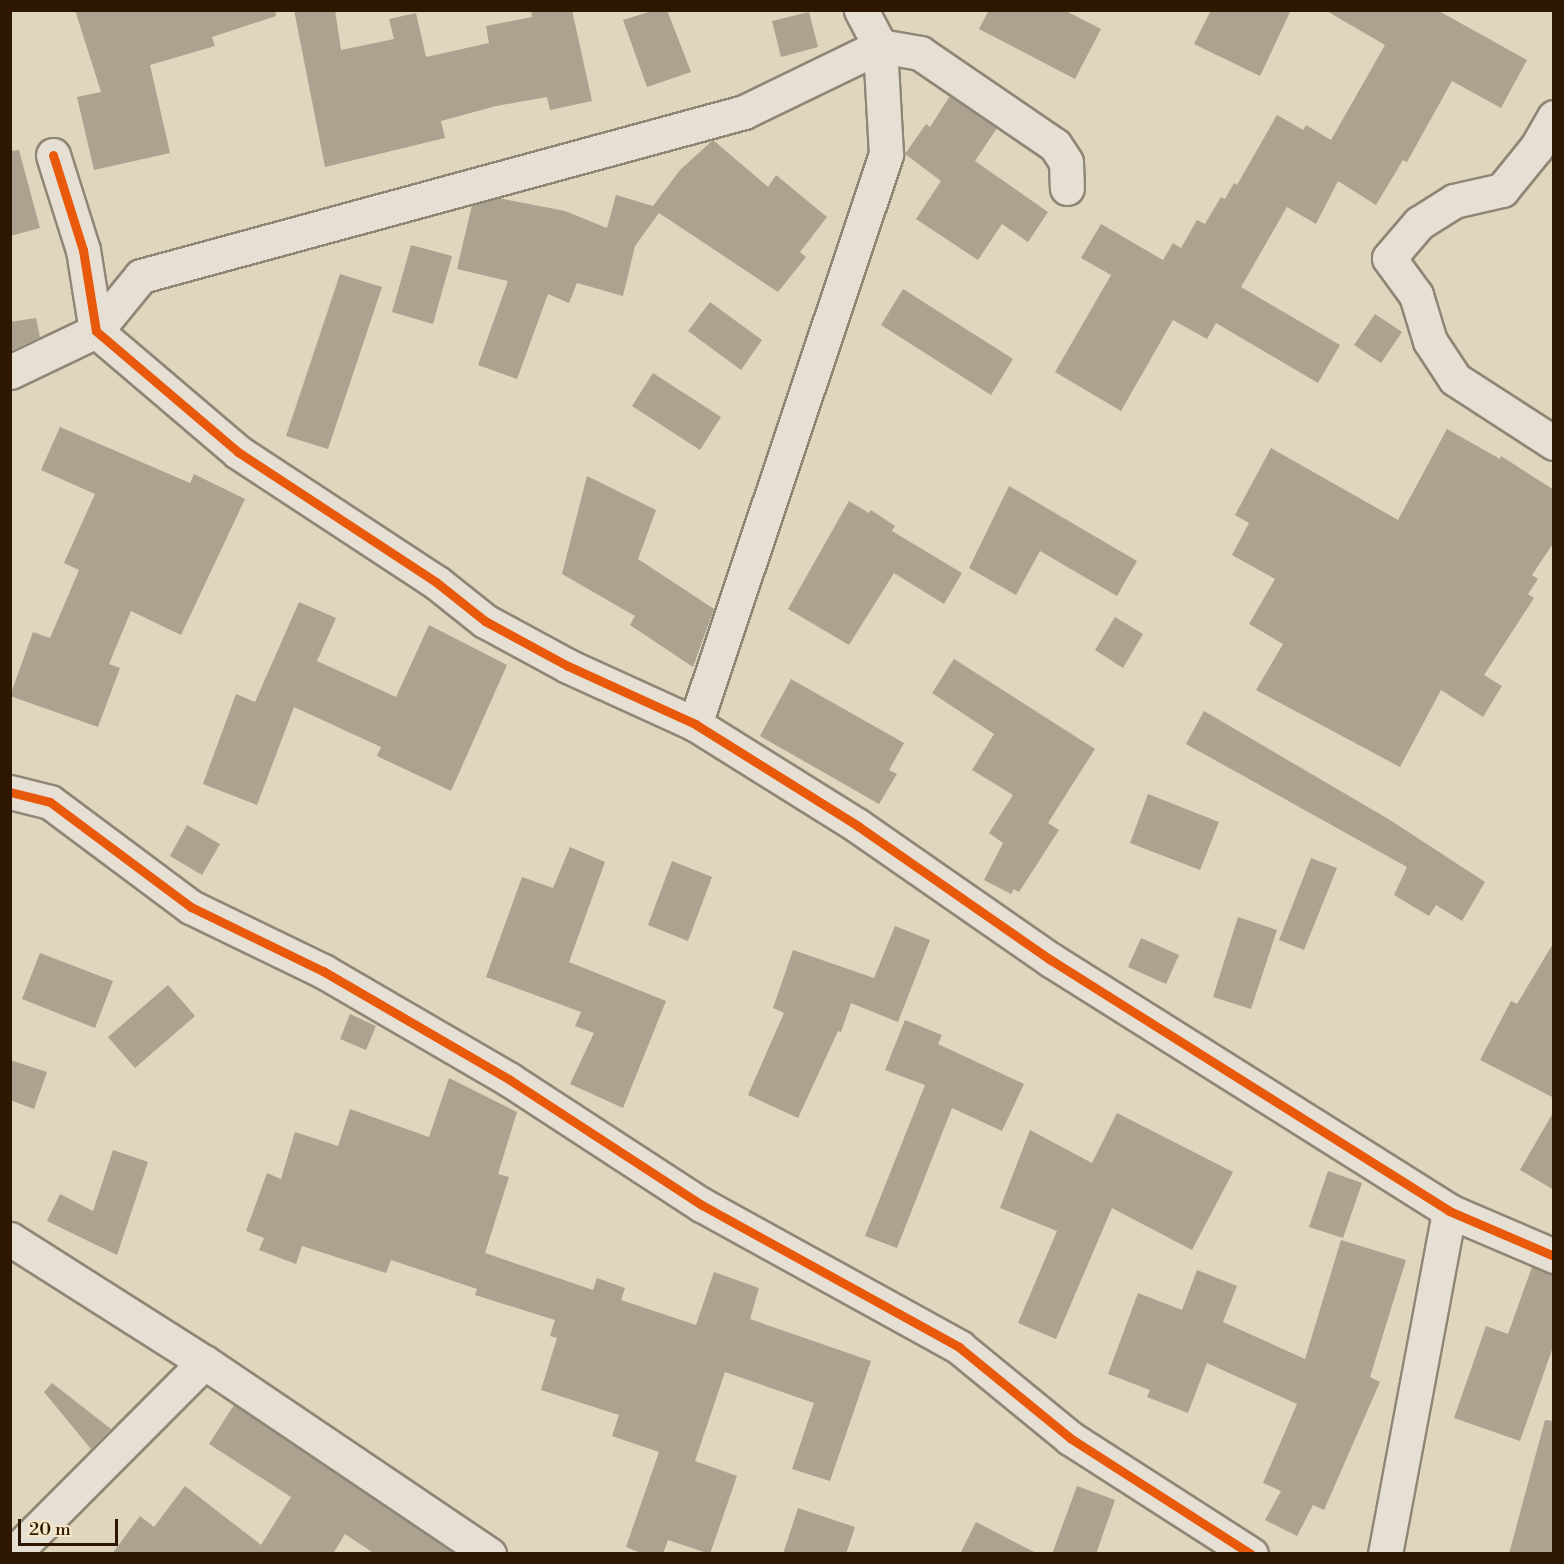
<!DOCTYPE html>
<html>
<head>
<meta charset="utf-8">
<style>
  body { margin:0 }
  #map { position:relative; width:1564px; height:1564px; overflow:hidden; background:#e0d5bd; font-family:"Libre Bodoni",serif }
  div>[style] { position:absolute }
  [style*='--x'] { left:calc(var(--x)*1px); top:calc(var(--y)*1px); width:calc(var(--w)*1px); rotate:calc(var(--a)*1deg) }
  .building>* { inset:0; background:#aba290 }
  .roads { filter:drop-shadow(2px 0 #908676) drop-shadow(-2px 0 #908676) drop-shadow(0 2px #908676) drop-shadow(0 -2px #908676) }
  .minor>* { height:33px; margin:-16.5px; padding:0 16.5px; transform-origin:16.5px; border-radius:16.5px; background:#e6e0d4 }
  .cycleway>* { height:9px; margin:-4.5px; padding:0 4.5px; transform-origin:4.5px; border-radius:4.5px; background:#e8590c }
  span { translate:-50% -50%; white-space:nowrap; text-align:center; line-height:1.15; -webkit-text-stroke:6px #f5e7ca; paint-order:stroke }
  .frame { position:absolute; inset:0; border:12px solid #2e1700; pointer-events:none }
  .scale { position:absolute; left:18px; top:1519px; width:100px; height:27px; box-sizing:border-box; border:3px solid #2e1700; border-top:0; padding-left:8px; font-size:18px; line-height:21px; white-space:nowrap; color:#2e1700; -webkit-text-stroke:4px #f5e7ca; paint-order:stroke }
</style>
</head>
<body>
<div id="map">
  <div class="building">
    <i style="clip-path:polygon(75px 10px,275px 10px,276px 16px,212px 37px,215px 46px,150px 65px,170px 153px,94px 170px,77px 97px,101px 92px)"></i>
    <i style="clip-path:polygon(294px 10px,335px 10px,341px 50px,394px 39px,389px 19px,416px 13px,426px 57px,489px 43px,486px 26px,532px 17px,531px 10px,572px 10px,592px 101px,550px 110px,547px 97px,496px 106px,441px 121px,445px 138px,325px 167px)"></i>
    <i style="clip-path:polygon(655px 10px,667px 10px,691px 72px,647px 87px,623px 20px)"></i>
    <i style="clip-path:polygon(989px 10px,1064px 10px,1101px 29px,1075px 79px,979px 29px)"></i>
    <i style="clip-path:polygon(1211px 10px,1291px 10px,1260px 76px,1194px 44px)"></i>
    <i style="clip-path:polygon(1325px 10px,1437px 10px,1527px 60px,1501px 108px,1452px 81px,1407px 162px,1403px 160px,1376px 205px,1338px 181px,1316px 224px,1287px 207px,1241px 287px,1340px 345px,1318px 383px,1216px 323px,1207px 339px,1173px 320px,1121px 411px,1055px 372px,1111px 275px,1081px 258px,1101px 224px,1163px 260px,1173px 243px,1181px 248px,1197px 220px,1205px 224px,1221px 197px,1225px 199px,1234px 183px,1237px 185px,1277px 115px,1303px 130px,1306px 125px,1331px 140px,1385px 45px)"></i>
    <i style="clip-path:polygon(809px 12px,818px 47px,781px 57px,772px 21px)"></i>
    <i style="clip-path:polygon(950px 96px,997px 128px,975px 161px,1048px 212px,1028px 242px,1002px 224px,978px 260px,916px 219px,941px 181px,905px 154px,926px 124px,930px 127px)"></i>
    <i style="clip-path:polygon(713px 140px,768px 187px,776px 175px,827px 217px,800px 252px,806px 257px,778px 292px,659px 213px,635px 246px,623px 296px,577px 283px,569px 303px,548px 294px,517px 379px,478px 365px,508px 281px,457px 269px,472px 205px,498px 198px,565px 211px,607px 228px,616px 195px,653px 206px,680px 170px)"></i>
    <i style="clip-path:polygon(19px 150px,40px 228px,10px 236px,10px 151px)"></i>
    <i style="clip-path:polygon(411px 245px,452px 256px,433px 324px,392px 312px)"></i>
    <i style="clip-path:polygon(340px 274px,382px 287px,328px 449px,286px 436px)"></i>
    <i style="clip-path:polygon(903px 289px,1013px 359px,991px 395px,881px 325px)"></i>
    <i style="clip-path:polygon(710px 302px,762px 340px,741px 370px,688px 331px)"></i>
    <i style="clip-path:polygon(1375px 314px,1402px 332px,1381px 363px,1354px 345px)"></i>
    <i style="clip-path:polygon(36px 318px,40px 337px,10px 351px,10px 322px)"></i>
    <i style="clip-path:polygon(653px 373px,721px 417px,700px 450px,632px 406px)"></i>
    <i style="clip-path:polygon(60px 427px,190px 483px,194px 474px,245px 499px,181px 635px,131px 611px,109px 664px,120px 668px,98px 727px,10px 696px,33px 632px,50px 638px,79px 570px,64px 563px,95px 494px,41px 470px)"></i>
    <i style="clip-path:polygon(1447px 429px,1500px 459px,1501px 456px,1554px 490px,1554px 542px,1532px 575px,1538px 579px,1528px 594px,1534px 598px,1484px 675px,1502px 686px,1483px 717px,1441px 690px,1400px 767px,1256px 690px,1283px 644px,1249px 624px,1275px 579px,1232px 555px,1249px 523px,1235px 515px,1271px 448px,1398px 520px)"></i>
    <i style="clip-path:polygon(587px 476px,656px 510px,638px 559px,714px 609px,693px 667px,630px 625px,635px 616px,562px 574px)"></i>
    <i style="clip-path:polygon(1009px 486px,1137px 561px,1117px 596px,1040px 551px,1016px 595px,969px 568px)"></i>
    <i style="clip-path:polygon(849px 501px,869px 513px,871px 510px,895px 526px,892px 531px,962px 573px,944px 604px,894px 573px,849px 645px,788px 609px)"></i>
    <i style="clip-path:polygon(299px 602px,336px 618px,317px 661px,396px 697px,429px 625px,507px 665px,451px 791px,377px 756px,381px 747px,294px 707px,257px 805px,203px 784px,236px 694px,255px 702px)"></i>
    <i style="clip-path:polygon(1115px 617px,1143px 634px,1123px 668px,1095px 650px)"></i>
    <i style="clip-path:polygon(954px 659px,1095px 749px,1048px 823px,1059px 830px,1019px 892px,1014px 889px,1011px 894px,984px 880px,1003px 843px,989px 833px,1013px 795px,972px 770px,994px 734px,932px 693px)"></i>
    <i style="clip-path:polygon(791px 679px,904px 743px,889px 770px,897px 774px,879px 804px,760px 736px)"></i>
    <i style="clip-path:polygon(1204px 711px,1390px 820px,1485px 882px,1462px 921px,1436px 905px,1429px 916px,1394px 895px,1407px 867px,1186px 744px)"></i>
    <i style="clip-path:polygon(1148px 794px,1219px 822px,1200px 870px,1130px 843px)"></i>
    <i style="clip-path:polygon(187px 825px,220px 844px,202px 875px,170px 856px)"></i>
    <i style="clip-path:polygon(570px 847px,605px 862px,569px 962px,666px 1001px,623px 1108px,570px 1084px,594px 1033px,575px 1026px,581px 1012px,486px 977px,522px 877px,553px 888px)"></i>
    <i style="clip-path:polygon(1311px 858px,1337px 868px,1304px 950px,1279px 940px)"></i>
    <i style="clip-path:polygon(672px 861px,712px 877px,688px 941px,648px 925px)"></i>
    <i style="clip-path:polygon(1238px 917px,1277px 930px,1251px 1009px,1213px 997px)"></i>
    <i style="clip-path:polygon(895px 926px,930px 940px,898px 1022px,851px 1003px,841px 1032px,838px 1031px,798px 1118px,748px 1095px,784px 1013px,773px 1008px,793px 950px,874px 978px)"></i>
    <i style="clip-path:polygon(1141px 938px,1179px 955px,1166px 984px,1128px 967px)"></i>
    <i style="clip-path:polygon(1554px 942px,1554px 1098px,1480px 1060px,1511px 1001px,1517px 1004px)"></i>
    <i style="clip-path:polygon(40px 953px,113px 981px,95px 1028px,22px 999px)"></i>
    <i style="clip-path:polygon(168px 985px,195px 1016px,135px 1068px,108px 1037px)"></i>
    <i style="clip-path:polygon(350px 1014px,376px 1026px,366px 1050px,340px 1039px)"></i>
    <i style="clip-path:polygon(905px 1020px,942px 1035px,938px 1044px,1024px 1084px,1002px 1131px,952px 1108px,897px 1248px,865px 1236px,925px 1085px,885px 1070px)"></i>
    <i style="clip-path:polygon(10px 1060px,47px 1072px,34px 1109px,10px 1100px)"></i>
    <i style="clip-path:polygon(449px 1078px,517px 1112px,498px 1174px,509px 1177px,485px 1253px,593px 1290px,597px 1278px,625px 1288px,621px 1300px,696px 1325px,714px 1272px,759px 1288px,750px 1319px,871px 1361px,830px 1481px,792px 1469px,814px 1403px,725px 1372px,695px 1461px,737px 1476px,710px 1554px,668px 1540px,663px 1554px,643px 1554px,626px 1547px,659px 1452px,612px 1436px,619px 1415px,541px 1390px,557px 1338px,550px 1336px,555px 1320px,475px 1295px,477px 1289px,391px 1260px,386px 1273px,302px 1246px,296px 1264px,259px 1250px,264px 1238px,246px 1231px,267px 1173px,281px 1179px,295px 1132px,338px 1146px,350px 1109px,429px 1137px)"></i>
    <i style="clip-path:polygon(1554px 1111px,1554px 1190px,1520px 1170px)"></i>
    <i style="clip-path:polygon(1117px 1113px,1233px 1172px,1192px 1250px,1112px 1208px,1056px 1339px,1018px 1323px,1057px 1231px,1000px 1208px,1030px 1130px,1092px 1163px)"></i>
    <i style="clip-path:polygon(113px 1150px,148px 1162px,117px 1255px,47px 1221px,60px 1194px,93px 1211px)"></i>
    <i style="clip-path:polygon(1328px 1171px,1362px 1183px,1343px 1238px,1309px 1227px)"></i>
    <i style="clip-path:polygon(1341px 1240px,1406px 1260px,1370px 1377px,1380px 1382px,1324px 1510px,1313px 1505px,1297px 1536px,1265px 1520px,1281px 1491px,1263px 1483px,1297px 1404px,1207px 1363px,1188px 1413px,1147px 1397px,1150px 1390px,1108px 1374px,1138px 1293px,1182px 1310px,1197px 1270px,1237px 1286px,1223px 1322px,1305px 1359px)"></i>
    <i style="clip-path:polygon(1532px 1267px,1554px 1274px,1554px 1344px,1520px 1441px,1454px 1418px,1486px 1326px,1508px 1334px)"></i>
    <i style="clip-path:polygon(52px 1383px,111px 1429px,91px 1449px,44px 1392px)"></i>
    <i style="clip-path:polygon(234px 1405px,455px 1554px,375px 1554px,345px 1534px,333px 1554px,112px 1554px,140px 1516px,154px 1527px,185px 1486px,261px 1545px,291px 1497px,209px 1444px)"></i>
    <i style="clip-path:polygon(1545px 1420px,1554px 1421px,1554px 1554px,1509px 1554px)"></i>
    <i style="clip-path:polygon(1077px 1486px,1115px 1500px,1096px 1554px,1052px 1554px)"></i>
    <i style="clip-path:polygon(798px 1508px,855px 1527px,846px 1554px,783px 1554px)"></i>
    <i style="clip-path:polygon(976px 1522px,1038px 1554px,960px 1554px)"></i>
  </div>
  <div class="roads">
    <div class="minor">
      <i style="--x:1554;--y:117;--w:36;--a:120"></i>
      <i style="--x:1536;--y:148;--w:54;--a:129"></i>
      <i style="--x:1502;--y:190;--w:49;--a:167.1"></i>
      <i style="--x:1454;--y:201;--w:41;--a:147.8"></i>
      <i style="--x:1419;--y:223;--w:46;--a:130.6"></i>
      <i style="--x:1389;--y:258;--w:46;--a:53.9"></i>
      <i style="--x:1416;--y:295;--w:48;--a:73.1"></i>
      <i style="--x:1430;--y:341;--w:45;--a:56.7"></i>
      <i style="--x:1455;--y:379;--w:118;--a:32.9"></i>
      <i style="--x:53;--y:155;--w:100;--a:72.5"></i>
      <i style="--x:83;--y:250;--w:82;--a:80.9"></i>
      <i style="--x:96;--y:331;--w:187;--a:40.4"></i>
      <i style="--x:238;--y:452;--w:237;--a:33.3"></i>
      <i style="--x:436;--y:582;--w:63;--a:38.5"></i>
      <i style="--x:485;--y:621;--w:94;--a:28.5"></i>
      <i style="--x:568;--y:666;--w:140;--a:24.5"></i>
      <i style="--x:695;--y:724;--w:192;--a:32"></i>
      <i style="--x:858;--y:826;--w:235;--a:34.8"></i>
      <i style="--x:1051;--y:960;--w:471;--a:32.2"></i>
      <i style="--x:1449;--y:1211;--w:114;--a:23.2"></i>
      <i style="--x:10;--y:372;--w:95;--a:-25.5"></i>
      <i style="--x:96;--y:331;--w:71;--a:-50.7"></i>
      <i style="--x:141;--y:276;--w:625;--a:-15.21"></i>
      <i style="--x:744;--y:112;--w:151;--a:-25.9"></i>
      <i style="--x:880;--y:46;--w:41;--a:9.9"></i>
      <i style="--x:920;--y:53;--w:163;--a:34.3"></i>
      <i style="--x:1055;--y:145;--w:20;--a:57"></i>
      <i style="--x:1066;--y:162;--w:26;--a:88"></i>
      <i style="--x:695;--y:724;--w:601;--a:-71.47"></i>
      <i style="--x:886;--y:154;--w:108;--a:-93.2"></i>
      <i style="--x:880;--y:46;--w:41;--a:-117.8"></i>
      <i style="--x:10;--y:792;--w:41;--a:14"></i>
      <i style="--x:50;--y:802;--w:176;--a:36.7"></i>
      <i style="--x:191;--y:907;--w:147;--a:25.9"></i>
      <i style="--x:323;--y:971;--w:216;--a:30.2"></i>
      <i style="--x:510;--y:1080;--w:229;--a:33.1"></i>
      <i style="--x:702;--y:1205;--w:294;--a:28.9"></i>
      <i style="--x:959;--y:1347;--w:144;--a:39.3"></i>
      <i style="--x:1070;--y:1438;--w:215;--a:32.7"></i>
      <i style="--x:10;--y:1239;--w:230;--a:32.4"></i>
      <i style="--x:204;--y:1362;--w:344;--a:34"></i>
      <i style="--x:13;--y:1554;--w:271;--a:-45.1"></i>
      <i style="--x:1385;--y:1554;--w:349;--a:-79.4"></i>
    </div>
  </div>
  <div class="cycleway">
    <i style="--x:53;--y:155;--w:100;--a:72.5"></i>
    <i style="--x:83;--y:250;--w:82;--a:80.9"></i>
    <i style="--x:96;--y:331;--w:187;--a:40.4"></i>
    <i style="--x:238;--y:452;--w:237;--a:33.3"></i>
    <i style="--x:436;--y:582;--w:63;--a:38.5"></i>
    <i style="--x:485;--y:621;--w:94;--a:28.5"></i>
    <i style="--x:568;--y:666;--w:140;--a:24.5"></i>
    <i style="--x:695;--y:724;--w:192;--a:32"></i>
    <i style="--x:858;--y:826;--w:235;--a:34.8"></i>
    <i style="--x:1051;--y:960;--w:471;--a:32.2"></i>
    <i style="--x:1449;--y:1211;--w:114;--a:23.2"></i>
    <i style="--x:10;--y:792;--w:41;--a:14"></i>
    <i style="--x:50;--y:802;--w:176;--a:36.7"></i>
    <i style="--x:191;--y:907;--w:147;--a:25.9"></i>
    <i style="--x:323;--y:971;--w:216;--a:30.2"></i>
    <i style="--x:510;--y:1080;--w:229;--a:33.1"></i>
    <i style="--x:702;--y:1205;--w:294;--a:28.9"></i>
    <i style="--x:959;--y:1347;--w:144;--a:39.3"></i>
    <i style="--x:1070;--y:1438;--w:215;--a:32.7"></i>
  </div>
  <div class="frame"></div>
  <div class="scale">20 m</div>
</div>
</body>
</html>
